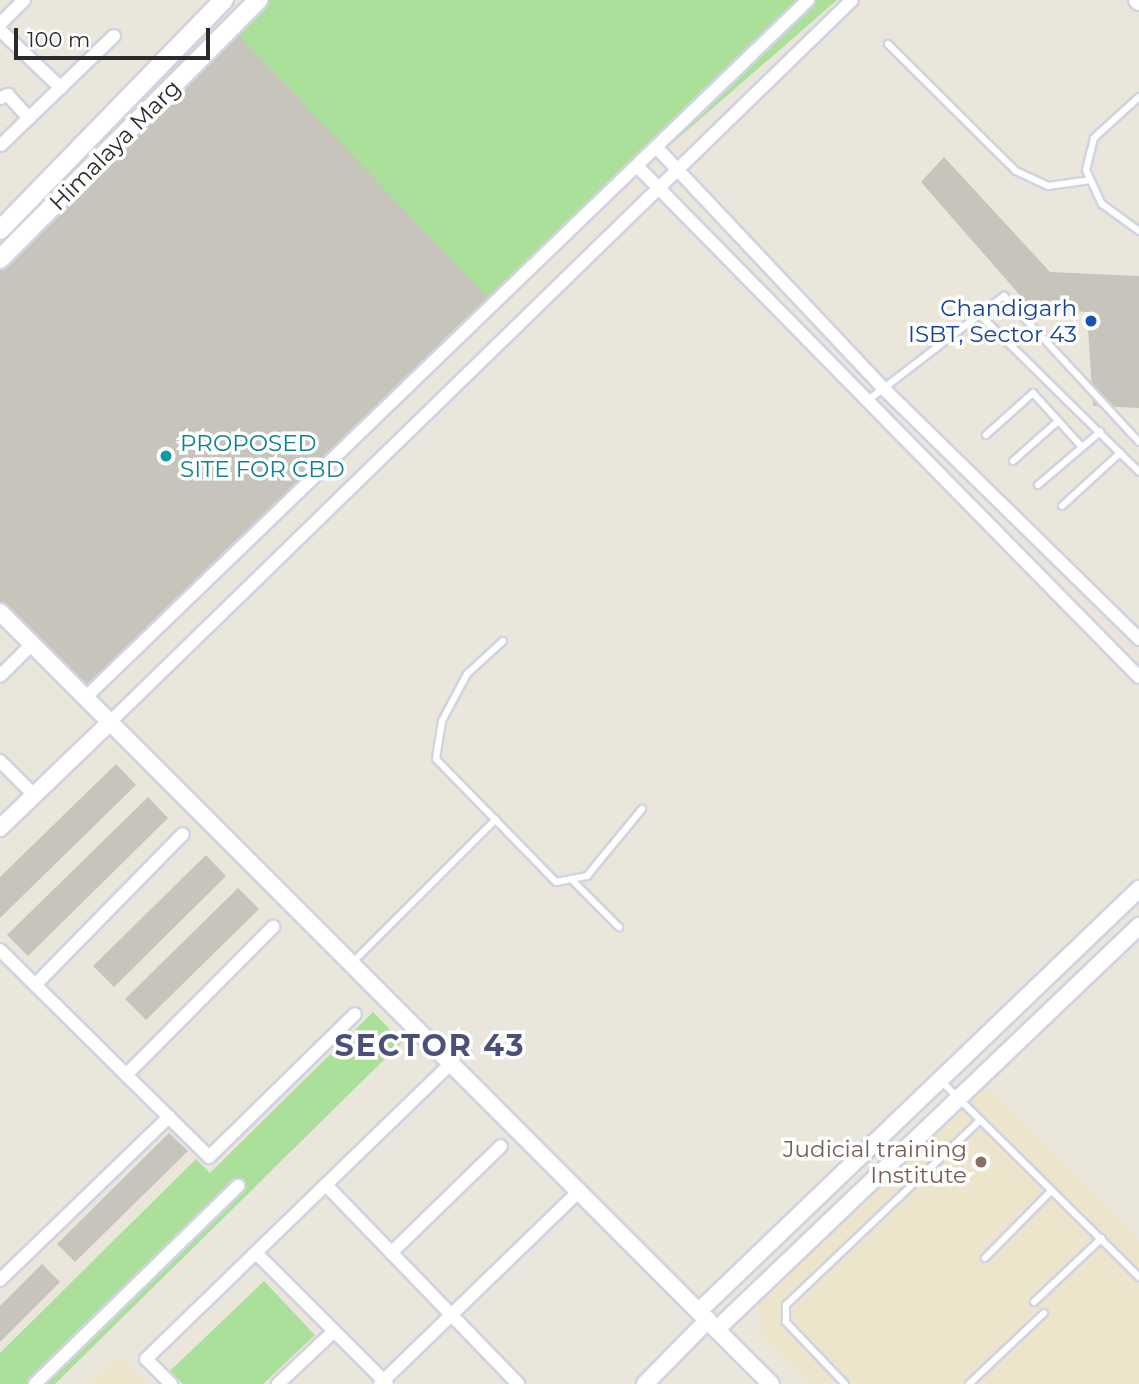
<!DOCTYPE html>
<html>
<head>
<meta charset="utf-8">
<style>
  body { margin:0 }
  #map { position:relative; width:1139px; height:1384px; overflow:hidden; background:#ebe6dc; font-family:Montserrat,sans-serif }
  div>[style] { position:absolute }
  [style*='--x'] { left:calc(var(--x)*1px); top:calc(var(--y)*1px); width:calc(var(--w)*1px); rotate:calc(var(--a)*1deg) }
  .education>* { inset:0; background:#ece5cc }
  .green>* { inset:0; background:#abe09b }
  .building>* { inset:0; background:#c7c4bb }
  .roads { filter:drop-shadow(2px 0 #d2d3e2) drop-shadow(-2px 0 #d2d3e2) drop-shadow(0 2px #d2d3e2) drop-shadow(0 -2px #d2d3e2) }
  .service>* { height:6px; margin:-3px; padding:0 3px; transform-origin:3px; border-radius:3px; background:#fff }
  .minor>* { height:12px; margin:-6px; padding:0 6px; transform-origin:6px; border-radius:6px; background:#fff }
  .tertiary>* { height:16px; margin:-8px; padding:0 8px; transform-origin:8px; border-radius:8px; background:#fff }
  .secondary>* { height:18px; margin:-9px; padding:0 9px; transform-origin:9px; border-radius:9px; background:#fff }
  .dots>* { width:19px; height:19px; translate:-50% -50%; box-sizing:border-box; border:4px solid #fff; border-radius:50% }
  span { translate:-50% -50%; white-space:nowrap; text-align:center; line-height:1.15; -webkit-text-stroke:7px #fff; paint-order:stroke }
  .street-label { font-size:23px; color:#2a2a2a }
  .transit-label { font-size:23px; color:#164399 }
  .right { translate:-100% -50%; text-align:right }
  .culture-label { font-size:23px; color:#0d838f }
  .left { translate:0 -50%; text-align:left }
  .education-label { font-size:23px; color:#785e54 }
  .district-label { font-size:30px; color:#4c4f79; font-weight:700; letter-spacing:2px }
  .scale { position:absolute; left:14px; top:28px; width:196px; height:32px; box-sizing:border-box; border:4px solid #2a2a2a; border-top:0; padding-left:9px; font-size:21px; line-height:24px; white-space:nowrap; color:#2a2a2a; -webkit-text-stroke:5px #fff; paint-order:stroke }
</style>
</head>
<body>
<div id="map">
  <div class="education">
    <i style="clip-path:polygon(983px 1084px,1139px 1241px,1139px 1384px,812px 1384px,762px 1336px,759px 1299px)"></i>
    <i style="clip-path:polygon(118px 1356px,146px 1384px,88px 1384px)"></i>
  </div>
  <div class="green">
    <i style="clip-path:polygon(258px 0,837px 0,491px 301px,0 276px)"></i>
    <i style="clip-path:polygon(373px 1012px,402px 1042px,55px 1384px,0 1384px,0 1353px,196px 1159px,210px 1173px)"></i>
    <i style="clip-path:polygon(264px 1281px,315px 1335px,263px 1384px,183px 1384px,170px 1371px)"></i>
  </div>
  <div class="building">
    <i style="clip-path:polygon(232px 28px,491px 301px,86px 697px,0 611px,0 260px)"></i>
    <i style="clip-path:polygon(944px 157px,1050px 272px,1139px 276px,1139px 408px,1093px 406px,1087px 312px,1031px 308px,921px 182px)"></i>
    <i style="clip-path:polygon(116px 764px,136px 785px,0 918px,0 877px)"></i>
    <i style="clip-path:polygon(148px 797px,168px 818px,28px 956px,7px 935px)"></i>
    <i style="clip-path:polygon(206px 855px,226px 876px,114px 987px,93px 966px)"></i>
    <i style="clip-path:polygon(238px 888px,259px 909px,146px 1020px,125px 999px)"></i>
    <i style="clip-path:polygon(169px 1133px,188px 1151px,75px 1262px,57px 1244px)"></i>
    <i style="clip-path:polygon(42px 1264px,60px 1282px,0 1342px,0 1306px)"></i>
  </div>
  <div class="roads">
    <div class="service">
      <i style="--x:888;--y:44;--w:180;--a:44.8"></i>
      <i style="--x:1016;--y:171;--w:35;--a:25"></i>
      <i style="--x:1048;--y:186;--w:43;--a:-7.9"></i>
      <i style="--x:1139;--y:97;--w:61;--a:137.7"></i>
      <i style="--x:1094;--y:138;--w:33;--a:104"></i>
      <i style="--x:1086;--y:170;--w:38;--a:65"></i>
      <i style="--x:1102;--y:204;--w:46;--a:36.1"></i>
      <i style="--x:979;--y:314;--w:225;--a:44.6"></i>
      <i style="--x:867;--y:401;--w:173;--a:-37.5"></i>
      <i style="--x:1004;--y:296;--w:199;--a:47.2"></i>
      <i style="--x:986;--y:435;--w:63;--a:-41.8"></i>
      <i style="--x:1033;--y:393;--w:73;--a:47.8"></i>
      <i style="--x:1013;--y:461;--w:60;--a:-41.6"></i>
      <i style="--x:1038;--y:485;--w:82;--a:-40.5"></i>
      <i style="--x:1062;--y:506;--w:79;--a:-42.4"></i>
      <i style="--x:503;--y:641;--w:49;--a:137.5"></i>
      <i style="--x:467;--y:674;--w:53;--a:118"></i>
      <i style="--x:442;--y:721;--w:38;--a:99"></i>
      <i style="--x:436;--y:759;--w:172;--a:45.7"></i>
      <i style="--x:556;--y:882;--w:32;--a:-11"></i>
      <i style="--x:587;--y:876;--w:87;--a:-50.6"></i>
      <i style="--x:574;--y:882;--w:64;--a:45"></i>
      <i style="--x:353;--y:962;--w:202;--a:-45"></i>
      <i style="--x:941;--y:1081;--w:279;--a:44.7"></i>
      <i style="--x:985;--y:1258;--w:95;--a:-45.4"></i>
      <i style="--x:1034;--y:1302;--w:93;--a:-43.3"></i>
      <i style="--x:845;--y:1384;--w:86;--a:-133.6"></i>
      <i style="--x:786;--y:1322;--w:17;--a:-90"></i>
      <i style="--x:786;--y:1305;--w:267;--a:-43.6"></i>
      <i style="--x:969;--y:1384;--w:103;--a:-43.4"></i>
    </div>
    <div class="minor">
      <i style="--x:0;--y:24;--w:34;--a:-45"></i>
      <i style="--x:0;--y:30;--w:84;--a:43.6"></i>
      <i style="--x:0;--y:98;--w:9;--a:-21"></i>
      <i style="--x:8;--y:95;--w:31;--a:48"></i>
      <i style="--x:1;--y:145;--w:157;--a:-44"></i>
      <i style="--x:657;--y:148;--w:330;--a:46.7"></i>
      <i style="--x:883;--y:388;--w:359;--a:44.4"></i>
      <i style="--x:637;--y:166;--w:716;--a:45.51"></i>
      <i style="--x:0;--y:676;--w:45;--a:-45"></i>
      <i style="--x:86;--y:697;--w:1004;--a:-43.99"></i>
      <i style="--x:110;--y:722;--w:1035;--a:-44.22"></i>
      <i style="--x:0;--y:761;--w:47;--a:45"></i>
      <i style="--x:0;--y:950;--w:294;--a:44.7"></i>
      <i style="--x:209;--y:1157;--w:204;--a:-44.4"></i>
      <i style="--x:35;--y:985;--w:211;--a:-45.6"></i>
      <i style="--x:126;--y:1075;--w:209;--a:-45.2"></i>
      <i style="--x:326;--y:1185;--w:277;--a:46"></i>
      <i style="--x:256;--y:1253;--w:185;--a:45"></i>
      <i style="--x:391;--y:1253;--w:153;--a:-44.2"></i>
      <i style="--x:0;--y:1280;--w:235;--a:-44"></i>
      <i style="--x:35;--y:1384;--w:284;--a:-44.3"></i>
      <i style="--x:171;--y:1384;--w:35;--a:-135"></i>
      <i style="--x:146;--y:1359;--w:426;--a:-44.1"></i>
      <i style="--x:278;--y:1384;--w:77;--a:-43.4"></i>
      <i style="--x:380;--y:1384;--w:279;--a:-44.1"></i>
    </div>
    <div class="tertiary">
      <i style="--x:1137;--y:0;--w:3;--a:45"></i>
      <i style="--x:0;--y:612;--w:1091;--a:45.04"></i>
      <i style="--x:0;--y:828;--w:153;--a:-43.9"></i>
      <i style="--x:699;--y:1311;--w:610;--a:-43.8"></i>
      <i style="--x:717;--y:1329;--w:584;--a:-43.68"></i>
      <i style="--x:645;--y:1384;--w:90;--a:-45.5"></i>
    </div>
    <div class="secondary">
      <i style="--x:0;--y:230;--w:321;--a:-45.8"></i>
      <i style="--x:0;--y:259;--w:366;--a:-45.1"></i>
    </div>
  </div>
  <div class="dots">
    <i style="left:1091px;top:321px;background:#1a4fb4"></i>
    <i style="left:166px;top:456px;background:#0f9aa8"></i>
    <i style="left:981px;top:1162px;background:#8d6e63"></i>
  </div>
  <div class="street-label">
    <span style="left:115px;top:145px;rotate:-45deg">Himalaya Marg</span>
  </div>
  <div class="transit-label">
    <span class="right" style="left:1077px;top:321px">Chandigarh<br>ISBT, Sector 43</span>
  </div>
  <div class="culture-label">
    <span class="left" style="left:180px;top:456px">PROPOSED<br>SITE FOR CBD</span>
  </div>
  <div class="education-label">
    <span class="right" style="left:967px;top:1162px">Judicial training<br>Institute</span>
  </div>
  <div class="district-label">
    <span style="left:430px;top:1046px">SECTOR 43</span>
  </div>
  <div class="scale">100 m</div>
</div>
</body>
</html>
